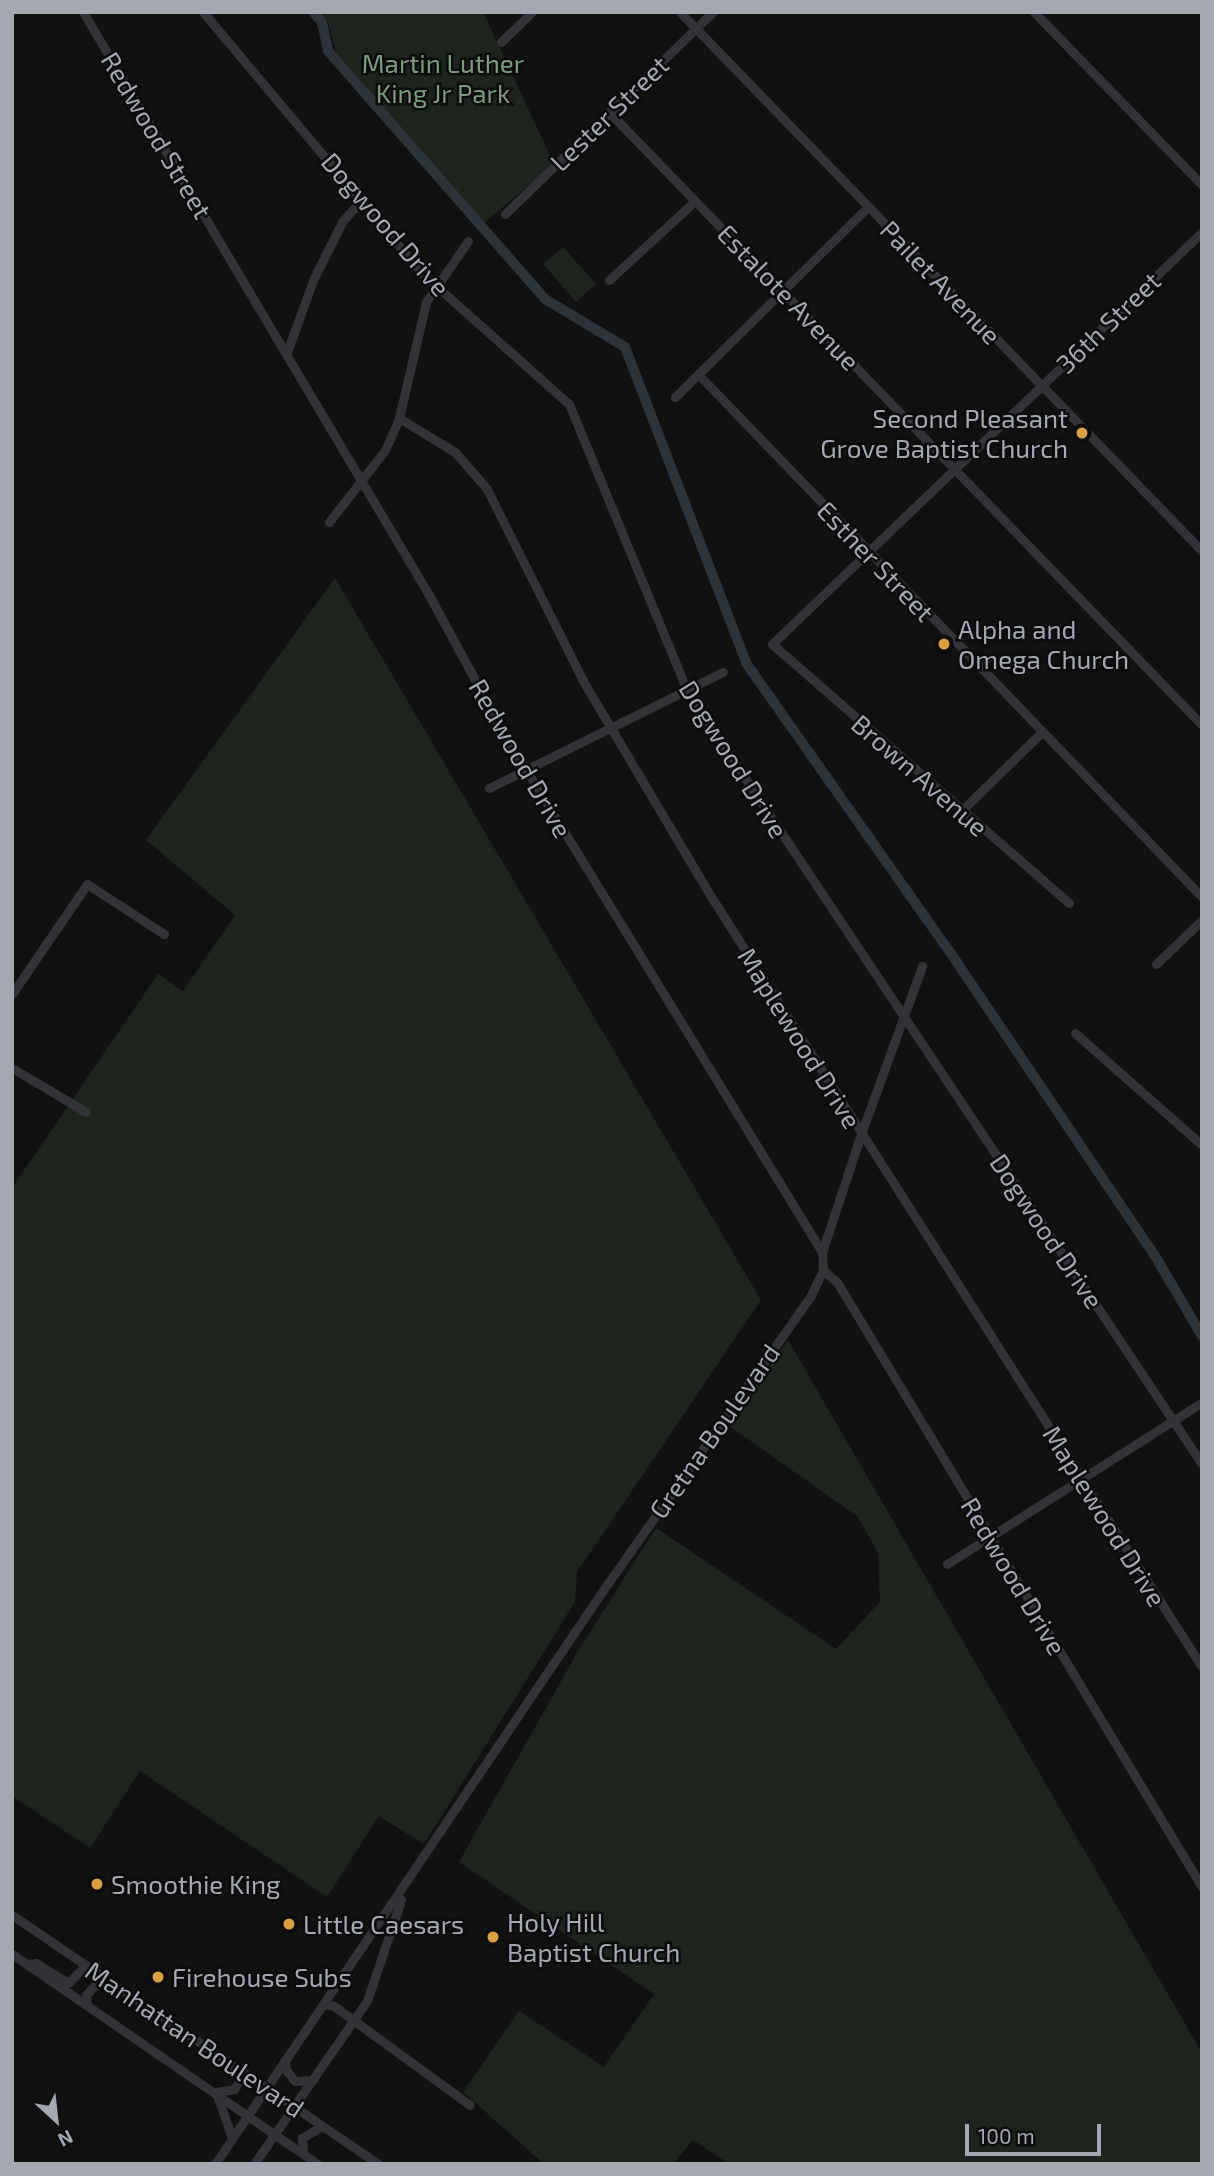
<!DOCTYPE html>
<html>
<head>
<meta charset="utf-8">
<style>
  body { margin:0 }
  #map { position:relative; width:1214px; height:2176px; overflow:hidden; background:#111112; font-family:"Exo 2",sans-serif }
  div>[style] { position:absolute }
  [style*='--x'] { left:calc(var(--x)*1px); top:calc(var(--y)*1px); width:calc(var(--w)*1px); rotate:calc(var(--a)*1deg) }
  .green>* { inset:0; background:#1d241e }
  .canal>* { height:10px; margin:-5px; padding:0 5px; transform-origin:5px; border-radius:5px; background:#2c3339 }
  .minor>* { height:9px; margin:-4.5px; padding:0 4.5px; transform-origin:4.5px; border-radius:4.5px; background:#323336 }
  .dots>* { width:19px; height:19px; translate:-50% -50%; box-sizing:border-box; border:4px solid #0c0c0d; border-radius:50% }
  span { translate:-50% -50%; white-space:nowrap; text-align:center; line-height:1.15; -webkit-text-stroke:5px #0c0c0d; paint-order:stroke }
  .park-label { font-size:26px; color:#7c9a7d }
  .street-label { font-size:26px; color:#a3a8b1 }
  .poi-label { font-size:26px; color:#a3a8b1 }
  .right { translate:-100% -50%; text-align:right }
  .left { translate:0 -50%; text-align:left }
  .frame { position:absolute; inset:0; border:14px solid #a3a8b1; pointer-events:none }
  .north { position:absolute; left:21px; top:2085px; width:70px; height:70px; -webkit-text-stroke:5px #0c0c0d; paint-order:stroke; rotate:153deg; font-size:19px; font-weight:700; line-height:28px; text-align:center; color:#a3a8b1 }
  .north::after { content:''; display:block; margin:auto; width:24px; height:32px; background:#a3a8b1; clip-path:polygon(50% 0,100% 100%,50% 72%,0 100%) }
  .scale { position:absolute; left:965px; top:2124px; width:136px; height:32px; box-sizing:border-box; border:4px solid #a3a8b1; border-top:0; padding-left:9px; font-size:21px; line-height:24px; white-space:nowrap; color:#a3a8b1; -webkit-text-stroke:5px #0c0c0d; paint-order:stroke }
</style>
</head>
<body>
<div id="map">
  <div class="green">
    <i style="clip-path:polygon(320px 12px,483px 12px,554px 164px,484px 223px,336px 53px,328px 22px)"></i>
    <i style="clip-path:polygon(563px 247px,596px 284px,576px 302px,543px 264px)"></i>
    <i style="clip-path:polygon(335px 578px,761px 1300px,577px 1572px,575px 1602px,424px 1844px,379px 1816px,327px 1897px,140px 1771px,90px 1848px,12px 1796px,12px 1188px,158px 974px,183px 991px,235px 915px,146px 840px)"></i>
    <i style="clip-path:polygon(788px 1340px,1202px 2053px,1202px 2164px,729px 2164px,693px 2140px,673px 2164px,544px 2164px,463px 2092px,519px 2011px,604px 2067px,654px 1994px,459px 1862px,578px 1651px,656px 1528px,836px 1649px,880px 1602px,878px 1553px,858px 1517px,728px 1425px)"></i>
  </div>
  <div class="canal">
    <i style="--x:313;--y:12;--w:13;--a:48"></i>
    <i style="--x:322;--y:22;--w:30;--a:78"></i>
    <i style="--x:328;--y:51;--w:330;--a:48.8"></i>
    <i style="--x:545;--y:299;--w:93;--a:31"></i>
    <i style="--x:625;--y:347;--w:338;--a:69"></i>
    <i style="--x:746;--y:663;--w:365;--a:54.8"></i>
    <i style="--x:956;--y:961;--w:362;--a:56"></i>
    <i style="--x:1158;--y:1261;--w:87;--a:59.6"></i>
  </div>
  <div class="minor">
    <i style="--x:83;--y:12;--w:678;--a:59.31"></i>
    <i style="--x:429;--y:595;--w:159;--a:61.5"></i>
    <i style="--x:505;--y:735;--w:606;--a:58.49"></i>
    <i style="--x:203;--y:12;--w:344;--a:50"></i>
    <i style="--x:424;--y:275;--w:194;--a:41.7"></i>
    <i style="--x:569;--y:404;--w:310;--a:67.6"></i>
    <i style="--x:687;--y:691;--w:929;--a:56.33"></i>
    <i style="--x:680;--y:12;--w:750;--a:45.92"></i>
    <i style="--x:1034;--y:12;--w:241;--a:45.8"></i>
    <i style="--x:501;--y:42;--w:43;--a:-44.1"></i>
    <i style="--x:609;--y:112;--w:853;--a:45.95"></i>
    <i style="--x:505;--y:214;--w:290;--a:-44.2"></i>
    <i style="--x:609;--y:280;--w:117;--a:-42.6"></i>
    <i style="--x:287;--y:352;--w:79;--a:-70"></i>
    <i style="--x:314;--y:278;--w:63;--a:-63.4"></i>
    <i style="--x:342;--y:222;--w:30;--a:-49"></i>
    <i style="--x:698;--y:374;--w:726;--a:46.06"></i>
    <i style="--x:675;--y:397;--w:271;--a:-44.6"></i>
    <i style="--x:399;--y:418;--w:66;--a:31.3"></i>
    <i style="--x:455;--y:452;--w:49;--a:49.1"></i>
    <i style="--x:487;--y:489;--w:215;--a:63.4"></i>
    <i style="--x:583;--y:681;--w:249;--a:59.3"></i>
    <i style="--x:710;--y:895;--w:915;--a:57.49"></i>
    <i style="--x:329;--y:522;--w:91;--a:-52.1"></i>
    <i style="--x:385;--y:450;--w:35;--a:-66"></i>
    <i style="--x:399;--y:418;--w:119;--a:-76.9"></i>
    <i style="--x:426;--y:302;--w:74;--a:-55.5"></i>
    <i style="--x:489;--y:788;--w:261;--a:-26.4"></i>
    <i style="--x:961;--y:811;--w:113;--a:-44.3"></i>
    <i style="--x:1069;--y:903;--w:394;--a:-138.9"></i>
    <i style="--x:772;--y:644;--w:596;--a:-43.78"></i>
    <i style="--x:1156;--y:964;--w:64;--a:-43.7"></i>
    <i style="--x:12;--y:994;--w:133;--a:-55.7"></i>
    <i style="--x:87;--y:884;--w:92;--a:33"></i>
    <i style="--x:1075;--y:1033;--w:169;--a:41.4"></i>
    <i style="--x:12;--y:1068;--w:86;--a:30.7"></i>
    <i style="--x:823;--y:1270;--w:18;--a:41"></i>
    <i style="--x:837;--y:1282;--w:707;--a:58.9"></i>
    <i style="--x:947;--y:1564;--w:302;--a:-32.4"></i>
    <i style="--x:12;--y:1915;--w:443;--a:34.2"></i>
    <i style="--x:12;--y:1954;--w:371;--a:34.5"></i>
    <i style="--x:28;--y:1964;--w:8;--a:-7"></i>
    <i style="--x:36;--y:1963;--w:38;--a:32"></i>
    <i style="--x:68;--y:1983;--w:25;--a:-45"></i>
    <i style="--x:324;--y:2004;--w:10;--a:11"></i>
    <i style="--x:334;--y:2006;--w:168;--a:36.1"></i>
    <i style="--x:87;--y:2005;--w:10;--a:-96"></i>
    <i style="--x:86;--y:1995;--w:13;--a:-48"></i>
    <i style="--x:95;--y:1985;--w:19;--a:-3"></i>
    <i style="--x:285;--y:2060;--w:10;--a:84"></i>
    <i style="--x:286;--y:2070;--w:14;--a:51"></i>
    <i style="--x:295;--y:2081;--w:18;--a:-3"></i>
    <i style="--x:232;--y:2138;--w:49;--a:-109.2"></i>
    <i style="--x:216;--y:2092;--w:18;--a:-9"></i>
    <i style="--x:234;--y:2089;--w:19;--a:-58"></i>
    <i style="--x:303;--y:2153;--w:15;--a:-94"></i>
    <i style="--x:302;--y:2138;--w:23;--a:-31"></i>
    <i style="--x:215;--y:2164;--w:686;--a:-55.94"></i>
    <i style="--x:599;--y:1596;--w:368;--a:-54.8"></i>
    <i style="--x:811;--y:1295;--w:28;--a:-64"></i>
    <i style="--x:823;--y:1270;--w:18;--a:-93"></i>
    <i style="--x:822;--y:1252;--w:124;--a:-71.7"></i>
    <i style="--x:861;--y:1134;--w:179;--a:-70"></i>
    <i style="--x:254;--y:2164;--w:198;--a:-55.3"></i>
    <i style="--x:367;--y:2001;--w:107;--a:-71.4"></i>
  </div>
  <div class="dots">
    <i style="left:1082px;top:433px;background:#dba03f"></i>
    <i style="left:944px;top:644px;background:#dba03f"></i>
    <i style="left:97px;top:1884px;background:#dba03f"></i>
    <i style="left:289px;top:1924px;background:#dba03f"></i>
    <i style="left:493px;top:1937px;background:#dba03f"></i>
    <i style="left:158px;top:1977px;background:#dba03f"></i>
  </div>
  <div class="park-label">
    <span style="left:443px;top:78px">Martin Luther<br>King Jr Park</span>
  </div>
  <div class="street-label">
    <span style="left:609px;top:113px;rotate:-44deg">Lester Street</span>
    <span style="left:157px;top:135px;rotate:59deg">Redwood Street</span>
    <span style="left:386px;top:224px;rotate:49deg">Dogwood Drive</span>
    <span style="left:941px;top:282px;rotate:46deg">Pailet Avenue</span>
    <span style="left:789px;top:297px;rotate:46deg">Estalote Avenue</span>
    <span style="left:1108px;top:322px;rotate:-44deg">36th Street</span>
    <span style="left:876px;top:561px;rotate:46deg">Esther Street</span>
    <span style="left:521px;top:758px;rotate:60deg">Redwood Drive</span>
    <span style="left:734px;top:759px;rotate:58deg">Dogwood Drive</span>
    <span style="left:920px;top:775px;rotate:41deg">Brown Avenue</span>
    <span style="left:800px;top:1038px;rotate:58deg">Maplewood Drive</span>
    <span style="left:1047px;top:1231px;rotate:56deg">Dogwood Drive</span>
    <span style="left:714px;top:1431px;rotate:-55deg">Gretna Boulevard</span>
    <span style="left:1105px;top:1516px;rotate:58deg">Maplewood Drive</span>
    <span style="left:1014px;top:1576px;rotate:59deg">Redwood Drive</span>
    <span style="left:195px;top:2039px;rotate:34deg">Manhattan Boulevard</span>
  </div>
  <div class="poi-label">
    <span class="right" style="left:1068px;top:433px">Second Pleasant<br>Grove Baptist Church</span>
    <span class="left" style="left:958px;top:644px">Alpha and<br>Omega Church</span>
    <span class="left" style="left:111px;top:1884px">Smoothie King</span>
    <span class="left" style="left:507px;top:1937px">Holy Hill<br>Baptist Church</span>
    <span class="left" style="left:303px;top:1924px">Little Caesars</span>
    <span class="left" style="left:172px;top:1977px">Firehouse Subs</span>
  </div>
  <div class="frame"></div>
  <div class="north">N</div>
  <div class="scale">100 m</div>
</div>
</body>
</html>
